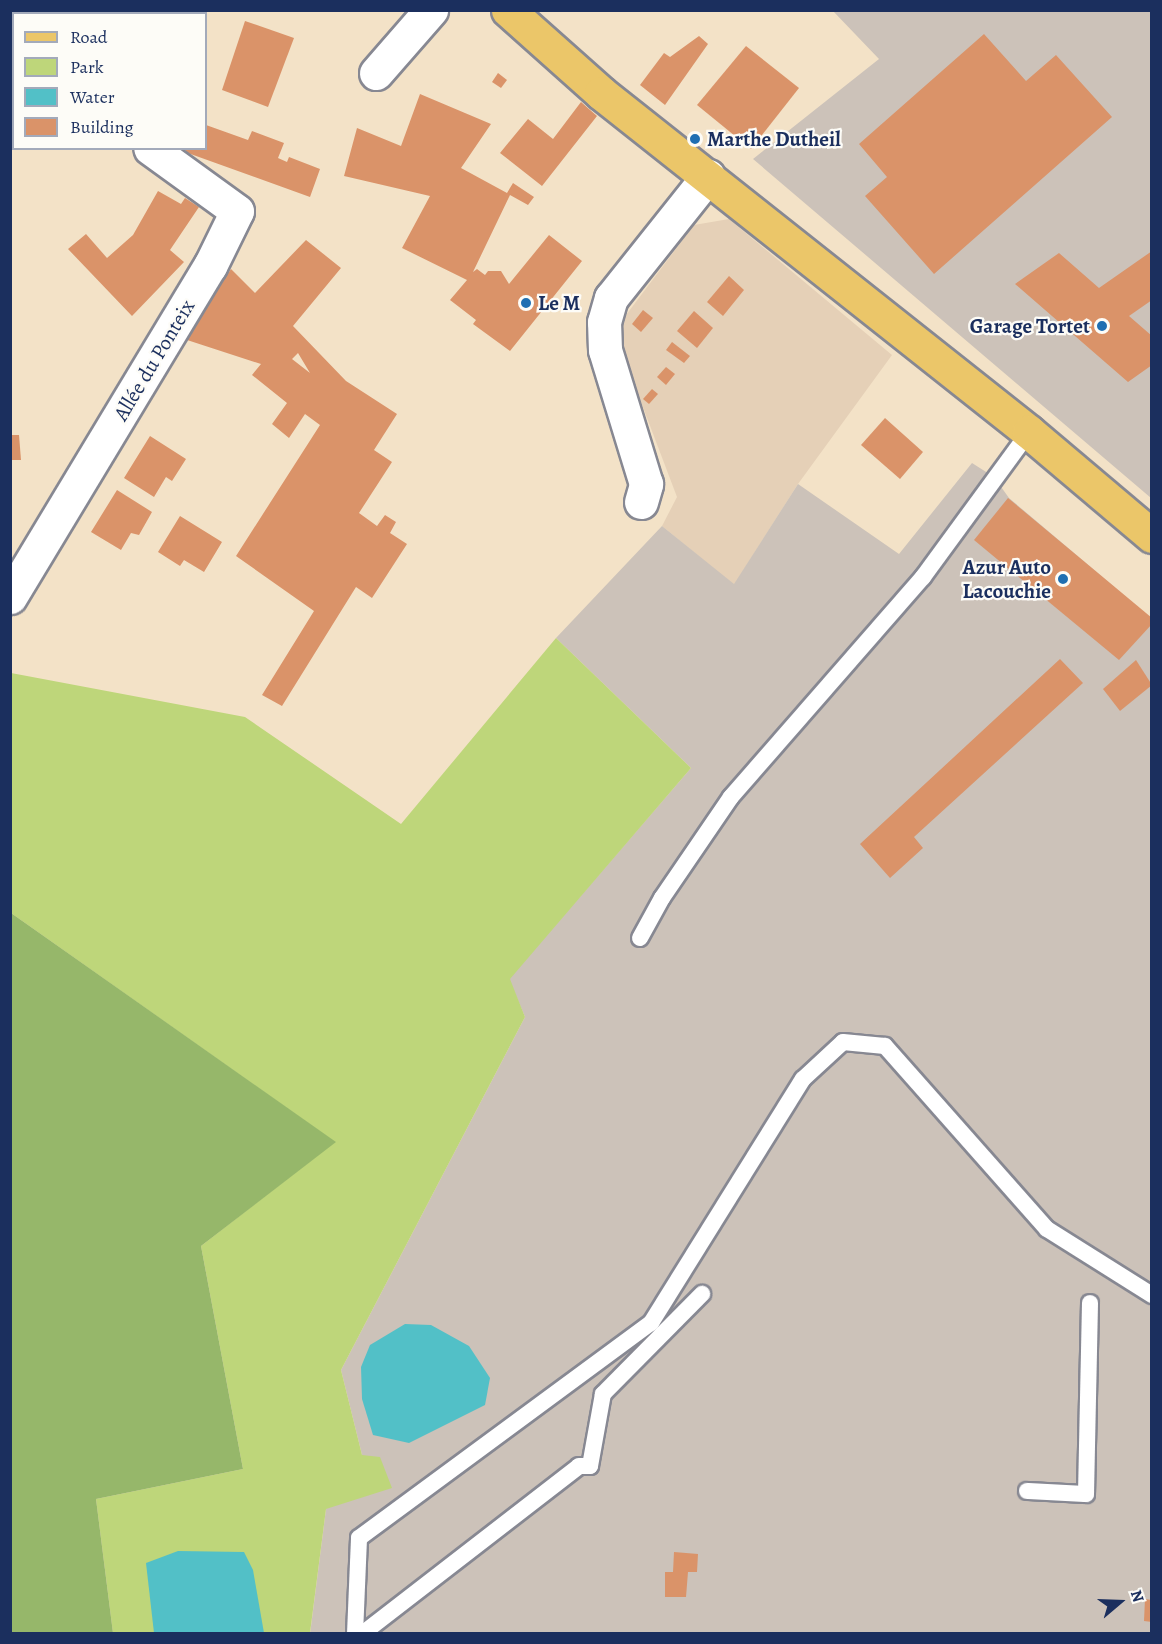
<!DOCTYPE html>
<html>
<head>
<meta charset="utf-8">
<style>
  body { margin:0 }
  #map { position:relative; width:1162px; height:1644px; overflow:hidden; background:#f3e2c7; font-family:Alegreya,serif }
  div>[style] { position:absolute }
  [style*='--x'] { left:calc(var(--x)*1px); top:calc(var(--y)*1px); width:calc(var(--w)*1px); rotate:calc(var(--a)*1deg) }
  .built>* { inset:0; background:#e5d0b7 }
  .industrial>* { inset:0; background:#ccc2b9 }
  .green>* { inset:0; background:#bed67a }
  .forest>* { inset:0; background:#96b76a }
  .water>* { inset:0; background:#52c0c7 }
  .building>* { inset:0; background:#da9369 }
  .roads { filter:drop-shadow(2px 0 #878892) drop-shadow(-2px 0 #878892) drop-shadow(0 2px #878892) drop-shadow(0 -2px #878892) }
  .lane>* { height:16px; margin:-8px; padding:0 8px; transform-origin:8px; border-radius:8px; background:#fff }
  .street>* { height:33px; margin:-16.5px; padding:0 16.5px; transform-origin:16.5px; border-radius:16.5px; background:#fff }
  .primary>* { height:33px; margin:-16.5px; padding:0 16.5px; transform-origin:16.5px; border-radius:16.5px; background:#ebc669 }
  .dots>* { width:16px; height:16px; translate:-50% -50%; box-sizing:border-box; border:3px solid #fdfcf7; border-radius:50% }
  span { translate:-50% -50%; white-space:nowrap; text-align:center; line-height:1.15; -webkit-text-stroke:4.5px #fdfcf7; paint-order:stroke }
  .poi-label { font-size:21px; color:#1b2f5e; font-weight:700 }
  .left { translate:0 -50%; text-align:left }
  .right { translate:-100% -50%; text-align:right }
  .street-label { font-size:21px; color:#1b2f5e }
  .frame { position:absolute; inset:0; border:12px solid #1b2f5e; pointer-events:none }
  .legend { position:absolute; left:12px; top:12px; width:195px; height:138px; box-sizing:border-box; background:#fdfcf7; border:2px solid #a3aaba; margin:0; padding:8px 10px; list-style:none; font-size:18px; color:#1b2f5e }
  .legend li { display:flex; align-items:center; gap:12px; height:30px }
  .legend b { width:30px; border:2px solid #a3aaba }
  .north { position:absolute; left:1090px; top:1572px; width:60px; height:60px; -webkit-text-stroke:4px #fdfcf7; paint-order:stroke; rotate:71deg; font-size:16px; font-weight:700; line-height:24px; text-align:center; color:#1b2f5e }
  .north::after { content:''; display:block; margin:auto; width:21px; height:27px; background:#1b2f5e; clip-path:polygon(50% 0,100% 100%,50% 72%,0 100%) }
</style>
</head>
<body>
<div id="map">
  <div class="built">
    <i style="clip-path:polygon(729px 219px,892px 355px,798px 484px,734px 585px,662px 526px,677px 497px,622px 352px,623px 319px,694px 225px)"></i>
  </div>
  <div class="industrial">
    <i style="clip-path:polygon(10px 11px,11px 10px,154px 11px,14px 14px,13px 77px)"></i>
    <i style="clip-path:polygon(833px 11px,1151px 11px,1151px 498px,753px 159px,879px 59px)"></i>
    <i style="clip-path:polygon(972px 463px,994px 477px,1009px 498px,1151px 618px,1151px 1633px,310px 1634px,326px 1509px,362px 1455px,341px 1370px,525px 1017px,509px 979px,691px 768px,556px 638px,662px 526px,734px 584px,798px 484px,899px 554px)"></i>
  </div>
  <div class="green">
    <i style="clip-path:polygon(556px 638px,691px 768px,510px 979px,525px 1017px,341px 1370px,362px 1455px,380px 1457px,392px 1488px,326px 1509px,310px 1633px,113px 1633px,96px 1499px,243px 1469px,201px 1246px,335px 1142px,11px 913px,11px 673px,245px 717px,401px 824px)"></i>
  </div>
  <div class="forest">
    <i style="clip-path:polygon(11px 913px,336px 1142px,201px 1246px,243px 1469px,96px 1499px,113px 1633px,11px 1633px)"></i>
  </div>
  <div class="water">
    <i style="clip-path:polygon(405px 1324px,431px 1325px,469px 1346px,490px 1378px,485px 1405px,409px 1443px,373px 1435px,362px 1399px,361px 1367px,370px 1345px)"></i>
    <i style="clip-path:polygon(178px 1551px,244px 1552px,253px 1570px,264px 1633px,154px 1633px,146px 1563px)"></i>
  </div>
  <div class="building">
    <i style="clip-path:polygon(245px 21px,294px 38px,268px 107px,222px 90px)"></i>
    <i style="clip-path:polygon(984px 34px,1026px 81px,1056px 55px,1112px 117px,934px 274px,865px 196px,887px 177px,859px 144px)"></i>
    <i style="clip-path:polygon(699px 36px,708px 44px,665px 105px,640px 85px,664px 53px,670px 57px)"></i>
    <i style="clip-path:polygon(746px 46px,799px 88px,751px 149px,697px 105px)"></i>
    <i style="clip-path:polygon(498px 73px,507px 80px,501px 88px,492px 82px)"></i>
    <i style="clip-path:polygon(420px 94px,491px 124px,461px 168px,507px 193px,513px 183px,534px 197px,528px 205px,510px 195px,473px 272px,477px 269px,485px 275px,488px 271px,501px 271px,509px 284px,549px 235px,582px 261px,510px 351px,473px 324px,476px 320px,450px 300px,467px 280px,402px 248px,430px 196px,344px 176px,357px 128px,401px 146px)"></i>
    <i style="clip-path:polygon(581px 102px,597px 116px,542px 186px,500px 153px,528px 119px,553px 139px)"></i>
    <i style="clip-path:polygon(206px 125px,248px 140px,252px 131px,284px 143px,278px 158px,287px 162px,289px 157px,320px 169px,310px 197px,185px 152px,187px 148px,206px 148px)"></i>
    <i style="clip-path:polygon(158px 191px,181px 204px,185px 198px,199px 207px,170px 250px,184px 262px,132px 316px,68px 249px,86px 234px,107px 258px,133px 235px)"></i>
    <i style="clip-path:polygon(evenodd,306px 240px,341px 268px,293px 326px,346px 381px,397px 414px,374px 450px,392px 462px,359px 513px,377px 526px,385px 515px,396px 522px,390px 533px,407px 544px,372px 598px,356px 587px,282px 706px,262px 695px,314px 611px,236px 556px,320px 425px,305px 414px,289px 438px,272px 424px,287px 403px,252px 375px,261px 364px,184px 339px,231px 269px,255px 293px,306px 240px,298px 353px,310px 373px,292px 359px,298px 353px)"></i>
    <i style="clip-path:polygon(1152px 251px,1152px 300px,1129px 316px,1152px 336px,1152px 365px,1128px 382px,1015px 284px,1059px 253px,1099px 288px)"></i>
    <i style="clip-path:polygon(729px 276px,744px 290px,723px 316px,707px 302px)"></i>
    <i style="clip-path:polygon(643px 310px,653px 318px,641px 332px,632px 324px)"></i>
    <i style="clip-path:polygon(694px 311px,713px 328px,697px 348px,677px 331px)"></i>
    <i style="clip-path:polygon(672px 342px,690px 356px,684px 363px,666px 350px)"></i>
    <i style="clip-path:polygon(666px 367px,675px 374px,666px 385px,657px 377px)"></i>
    <i style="clip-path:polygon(652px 389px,658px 394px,649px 404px,643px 399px)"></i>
    <i style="clip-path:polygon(885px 418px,923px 452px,900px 479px,861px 445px)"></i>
    <i style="clip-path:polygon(10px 435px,19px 435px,21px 460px,10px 460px)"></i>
    <i style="clip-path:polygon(150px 436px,186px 459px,172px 481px,166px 477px,154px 497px,124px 478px)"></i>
    <i style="clip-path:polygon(117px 490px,152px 512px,139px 535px,131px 533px,121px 550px,91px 532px)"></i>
    <i style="clip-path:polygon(1008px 498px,1152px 618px,1152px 624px,1119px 660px,974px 540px)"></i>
    <i style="clip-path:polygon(180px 516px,222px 542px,204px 572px,184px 560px,180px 566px,158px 552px)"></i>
    <i style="clip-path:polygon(1060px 659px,1083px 683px,914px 837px,923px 848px,890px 878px,860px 844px)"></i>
    <i style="clip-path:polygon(1136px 660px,1152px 685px,1120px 711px,1103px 689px)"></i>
    <i style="clip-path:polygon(674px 1552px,698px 1554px,697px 1572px,688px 1572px,686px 1597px,665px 1597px,665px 1572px,673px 1572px)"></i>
    <i style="clip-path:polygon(1145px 1599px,1152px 1600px,1152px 1622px,1144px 1621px)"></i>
  </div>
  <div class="roads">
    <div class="lane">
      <i style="--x:640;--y:938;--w:46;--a:-61.2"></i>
      <i style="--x:662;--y:898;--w:122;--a:-55.7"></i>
      <i style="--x:731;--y:797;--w:292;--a:-48.9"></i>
      <i style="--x:923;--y:577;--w:180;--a:-53.8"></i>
      <i style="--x:1027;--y:1491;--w:59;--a:2.9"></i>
      <i style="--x:1086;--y:1494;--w:191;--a:-88.8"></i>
      <i style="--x:355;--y:1634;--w:96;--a:-87.6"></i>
      <i style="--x:359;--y:1538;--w:363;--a:-36.4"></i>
      <i style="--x:651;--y:1323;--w:287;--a:-58.1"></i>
      <i style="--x:803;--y:1079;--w:54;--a:-42.8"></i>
      <i style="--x:843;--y:1042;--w:42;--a:5.4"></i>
      <i style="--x:885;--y:1046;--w:244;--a:48.5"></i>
      <i style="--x:1047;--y:1229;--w:124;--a:32.2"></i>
      <i style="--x:362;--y:1634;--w:274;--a:-37.7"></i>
      <i style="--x:579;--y:1466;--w:11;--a:0"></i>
      <i style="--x:590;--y:1466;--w:73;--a:-79.8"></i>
      <i style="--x:603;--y:1394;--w:141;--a:-45.3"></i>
    </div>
    <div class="street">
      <i style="--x:185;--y:14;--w:4;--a:-76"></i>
      <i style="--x:376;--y:73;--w:84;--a:-48.9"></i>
      <i style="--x:10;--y:101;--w:4;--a:14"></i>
      <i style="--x:641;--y:502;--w:19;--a:-74"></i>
      <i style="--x:646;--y:484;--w:140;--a:-107"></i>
      <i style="--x:605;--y:350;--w:28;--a:-92"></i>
      <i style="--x:604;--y:322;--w:25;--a:-74"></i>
      <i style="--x:611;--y:298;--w:156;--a:-51.5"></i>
      <i style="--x:10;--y:597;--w:387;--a:-58.9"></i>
      <i style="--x:210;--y:266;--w:61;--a:-63.9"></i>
      <i style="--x:237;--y:211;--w:107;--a:-144.1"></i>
    </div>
    <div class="primary">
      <i style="--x:508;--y:10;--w:125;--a:41.7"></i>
      <i style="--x:601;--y:93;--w:546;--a:38.38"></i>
      <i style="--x:1029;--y:432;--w:161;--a:40.2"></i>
    </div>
  </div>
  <div class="dots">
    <i style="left:695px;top:139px;background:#1f6fb2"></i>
    <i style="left:526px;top:303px;background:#1f6fb2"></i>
    <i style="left:1102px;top:326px;background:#1f6fb2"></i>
    <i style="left:1063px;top:579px;background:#1f6fb2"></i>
  </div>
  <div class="poi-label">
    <span class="left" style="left:707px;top:139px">Marthe Dutheil</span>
    <span class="left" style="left:538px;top:303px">Le M</span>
    <span class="right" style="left:1090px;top:326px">Garage Tortet</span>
    <span class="right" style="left:1051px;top:579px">Azur Auto<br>Lacouchie</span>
  </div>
  <div class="street-label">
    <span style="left:154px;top:360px;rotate:-59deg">Allée du Ponteix</span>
  </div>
  <div class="frame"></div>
  <ul class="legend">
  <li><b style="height:8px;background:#ebc669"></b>Road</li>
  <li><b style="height:16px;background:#bed67a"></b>Park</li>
  <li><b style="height:16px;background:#52c0c7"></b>Water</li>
  <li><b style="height:16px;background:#da9369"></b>Building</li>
  </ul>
  <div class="north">N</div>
</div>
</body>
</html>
